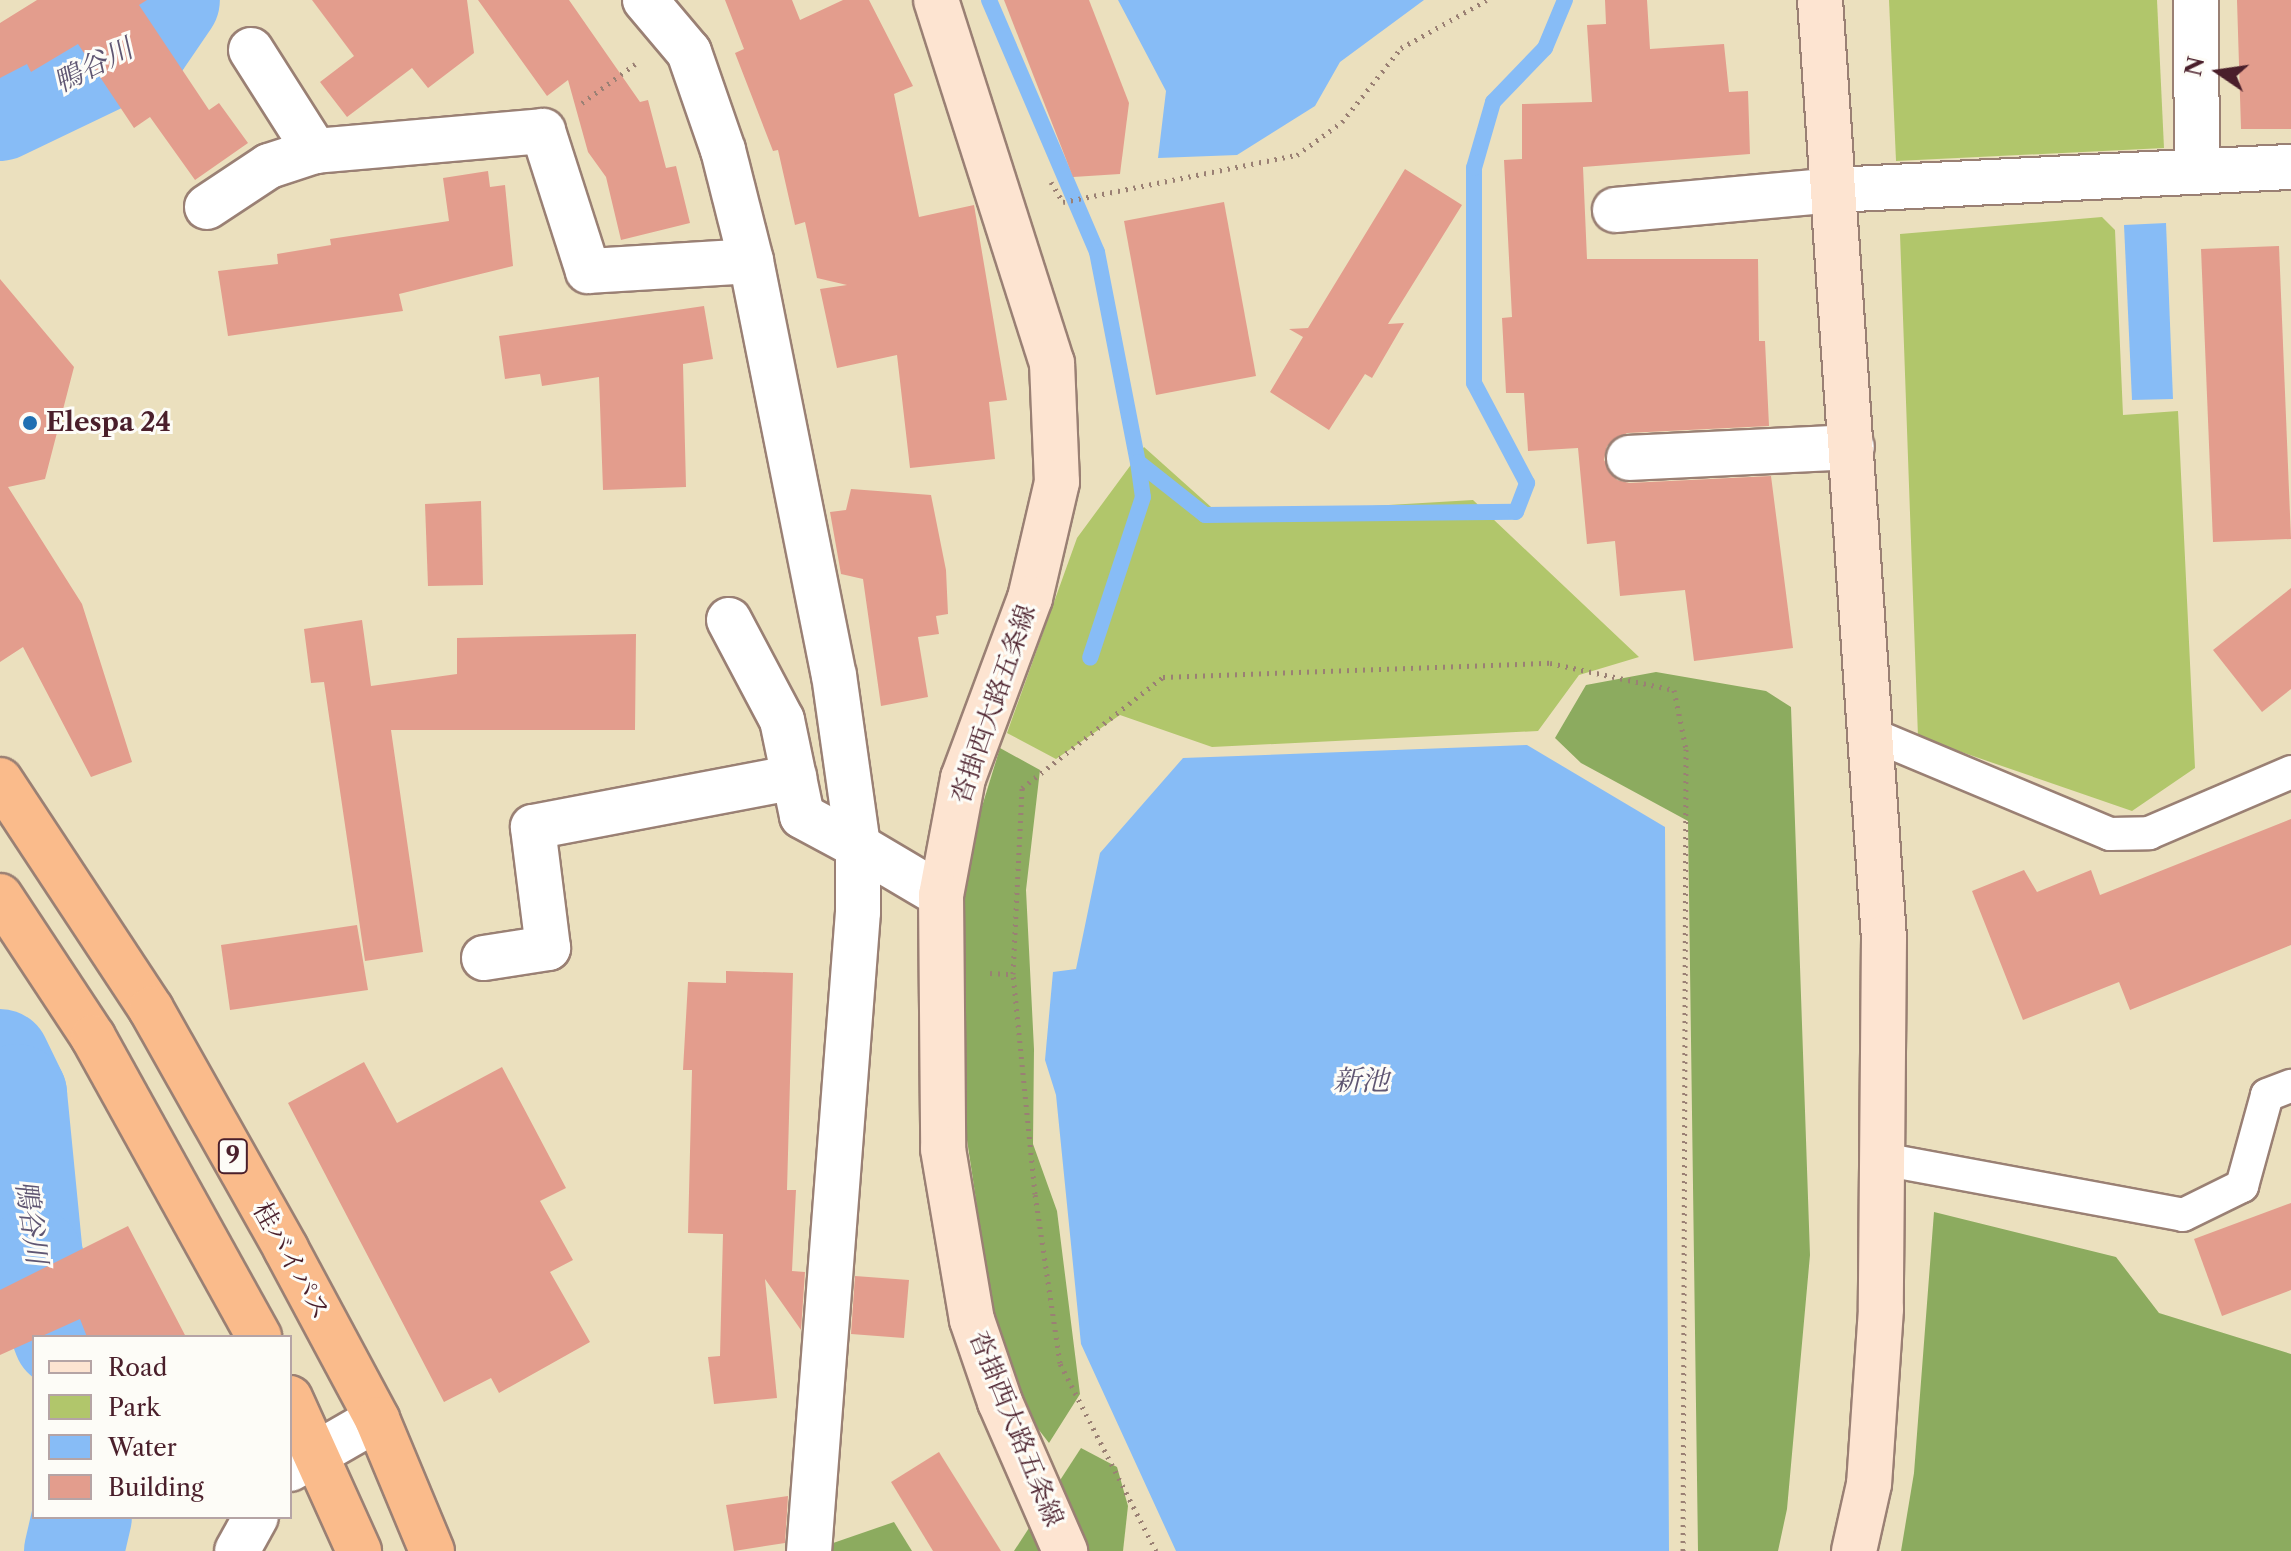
<!DOCTYPE html>
<html>
<head>
<meta charset="utf-8">
<style>
  body { margin:0 }
  #map { position:relative; width:2291px; height:1551px; overflow:hidden; background:#ebe0be; font-family:"Libre Caslon Text","Noto Serif JP",serif }
  div>[style] { position:absolute }
  [style*='--x'] { left:calc(var(--x)*1px); top:calc(var(--y)*1px); width:calc(var(--w)*1px); rotate:calc(var(--a)*1deg) }
  .green>* { inset:0; background:#b1c66b }
  .forest>* { inset:0; background:#8cab5f }
  .water>* { inset:0; background:#87bcf6 }
  .stream>* { height:16px; margin:-8px; padding:0 8px; transform-origin:8px; border-radius:8px; background:#87bcf6 }
  .river>* { height:100px; margin:-50px; padding:0 50px; transform-origin:50px; border-radius:50px; background:#87bcf6 }
  .building>* { inset:0; background:#e39d8d }
  .path>* { height:5px; margin-top:-2.5px; transform-origin:0; background:repeating-linear-gradient(90deg,#9a8074 0 2px,transparent 0 8px) }
  .roads { filter:drop-shadow(2px 0 #9a8074) drop-shadow(-2px 0 #9a8074) drop-shadow(0 2px #9a8074) drop-shadow(0 -2px #9a8074) }
  .lane>* { height:32px; margin:-16px; padding:0 16px; transform-origin:16px; border-radius:16px; background:#fff }
  .street>* { height:44px; margin:-22px; padding:0 22px; transform-origin:22px; border-radius:22px; background:#fff }
  .secondary>* { height:44px; margin:-22px; padding:0 22px; transform-origin:22px; border-radius:22px; background:#fde4d1 }
  .highway>* { height:44px; margin:-22px; padding:0 22px; transform-origin:22px; border-radius:22px; background:#fabb8b }
  .dots>* { width:22px; height:22px; translate:-50% -50%; box-sizing:border-box; border:4px solid #fdfcf7; border-radius:50% }
  span { translate:-50% -50%; white-space:nowrap; text-align:center; line-height:1.15; -webkit-text-stroke:6px #fdfcf7; paint-order:stroke }
  .shield-label span { padding:2px 6px; background:#fdfcf7; border:2px solid; border-radius:6px; -webkit-text-stroke-width:0 }
  .shield-label { font-size:24px; color:#4a1f2b; font-weight:700 }
  .poi-label { font-size:26px; color:#4a1f2b; font-weight:700 }
  .left { translate:0 -50%; text-align:left }
  .street-label { font-size:26px; color:#4a1f2b }
  .water-label { font-size:28px; color:#5f5672; font-style:italic }
  .legend { position:absolute; left:32px; top:1335px; width:260px; height:184px; box-sizing:border-box; background:#fdfcf7; border:2px solid #b5a4a5; margin:0; padding:10px 14px; list-style:none; font-size:24px; color:#4a1f2b }
  .legend li { display:flex; align-items:center; gap:16px; height:40px }
  .legend b { width:40px; border:2px solid #b5a4a5 }
  .north { position:absolute; left:2179px; top:32px; width:80px; height:80px; -webkit-text-stroke:6px #fdfcf7; paint-order:stroke; rotate:283deg; font-size:22px; font-weight:700; line-height:32px; text-align:center; color:#4a1f2b }
  .north::after { content:''; display:block; margin:auto; width:28px; height:36px; background:#4a1f2b; clip-path:polygon(50% 0,100% 100%,50% 72%,0 100%) }
</style>
</head>
<body>
<div id="map">
  <div class="green">
    <i style="clip-path:polygon(1889px 0,2157px 0,2164px 148px,1896px 161px)"></i>
    <i style="clip-path:polygon(2102px 217px,2115px 230px,2123px 415px,2178px 411px,2195px 768px,2132px 811px,1918px 737px,1900px 234px)"></i>
    <i style="clip-path:polygon(1144px 447px,1220px 515px,1473px 500px,1639px 657px,1579px 675px,1538px 731px,1212px 747px,1120px 715px,1056px 759px,1007px 733px,1077px 538px)"></i>
  </div>
  <div class="forest">
    <i style="clip-path:polygon(1656px 672px,1766px 691px,1791px 707px,1810px 1255px,1787px 1509px,1778px 1551px,1698px 1551px,1688px 821px,1581px 763px,1555px 738px,1586px 685px)"></i>
    <i style="clip-path:polygon(1000px 748px,1040px 770px,1026px 890px,1034px 1049px,1033px 1144px,1057px 1211px,1080px 1394px,1049px 1443px,1029px 1417px,992px 1306px,964px 1120px,964px 865px)"></i>
    <i style="clip-path:polygon(1934px 1212px,2116px 1257px,2159px 1313px,2291px 1354px,2291px 1551px,1901px 1551px,1914px 1473px)"></i>
    <i style="clip-path:polygon(1081px 1448px,1117px 1467px,1128px 1506px,1123px 1551px,1014px 1551px)"></i>
    <i style="clip-path:polygon(894px 1522px,912px 1551px,810px 1551px)"></i>
  </div>
  <div class="water">
    <i style="clip-path:polygon(1118px 0,1424px 0,1340px 62px,1315px 106px,1237px 155px,1158px 158px,1166px 91px)"></i>
    <i style="clip-path:polygon(2166px 223px,2173px 399px,2132px 400px,2124px 225px)"></i>
    <i style="clip-path:polygon(1527px 745px,1665px 827px,1669px 1551px,1176px 1551px,1081px 1344px,1056px 1095px,1045px 1060px,1053px 972px,1076px 969px,1100px 853px,1183px 758px)"></i>
  </div>
  <div class="stream">
    <i style="--x:989;--y:0;--w:274;--a:66.8"></i>
    <i style="--x:1097;--y:252;--w:214;--a:79"></i>
    <i style="--x:1138;--y:462;--w:35;--a:82"></i>
    <i style="--x:1143;--y:497;--w:169;--a:108.2"></i>
    <i style="--x:1138;--y:462;--w:85;--a:38.3"></i>
    <i style="--x:1205;--y:515;--w:311;--a:-0.6"></i>
    <i style="--x:1516;--y:512;--w:31;--a:-69"></i>
    <i style="--x:1527;--y:483;--w:113;--a:-117.9"></i>
    <i style="--x:1474;--y:383;--w:215;--a:-90"></i>
    <i style="--x:1474;--y:168;--w:69;--a:-73.9"></i>
    <i style="--x:1493;--y:102;--w:75;--a:-46.1"></i>
    <i style="--x:1545;--y:48;--w:52;--a:-67.4"></i>
  </div>
  <div class="river">
    <i style="--x:0;--y:111;--w:155;--a:-25.6"></i>
    <i style="--x:140;--y:44;--w:53;--a:-55.7"></i>
    <i style="--x:0;--y:1059;--w:39;--a:64"></i>
    <i style="--x:17;--y:1094;--w:165;--a:84.4"></i>
    <i style="--x:33;--y:1258;--w:85;--a:69.2"></i>
    <i style="--x:74;--y:1551;--w:35;--a:-77"></i>
  </div>
  <div class="building">
    <i style="clip-path:polygon(37px 0,147px 0,139px 5px,209px 110px,219px 103px,248px 143px,195px 180px,150px 117px,134px 128px,78px 44px,31px 72px,27px 64px,0 78px,0 23px)"></i>
    <i style="clip-path:polygon(312px 0,467px 0,474px 53px,428px 88px,412px 68px,347px 117px,320px 82px,354px 56px)"></i>
    <i style="clip-path:polygon(478px 0,569px 0,640px 102px,648px 100px,666px 168px,676px 166px,690px 223px,621px 240px,606px 177px,588px 152px,568px 80px,547px 96px)"></i>
    <i style="clip-path:polygon(725px 0,792px 0,800px 20px,843px 0,869px 0,913px 86px,894px 94px,919px 217px,974px 205px,1007px 400px,989px 402px,995px 459px,910px 468px,897px 355px,837px 368px,820px 289px,847px 285px,817px 278px,805px 222px,795px 225px,778px 150px,773px 151px,735px 53px,744px 49px)"></i>
    <i style="clip-path:polygon(1004px 0,1089px 0,1129px 103px,1120px 174px,1073px 177px)"></i>
    <i style="clip-path:polygon(1605px 0,1647px 0,1650px 49px,1724px 44px,1729px 92px,1748px 91px,1750px 154px,1583px 167px,1587px 259px,1758px 259px,1759px 341px,1765px 341px,1769px 426px,1627px 433px,1607px 446px,1604px 460px,1617px 480px,1629px 483px,1771px 476px,1793px 648px,1694px 661px,1685px 590px,1620px 596px,1615px 541px,1587px 544px,1578px 448px,1528px 451px,1524px 393px,1506px 393px,1502px 318px,1512px 317px,1504px 160px,1522px 159px,1522px 104px,1592px 102px,1587px 25px,1606px 24px)"></i>
    <i style="clip-path:polygon(2237px 0,2291px 0,2291px 129px,2241px 129px)"></i>
    <i style="clip-path:polygon(1405px 169px,1462px 205px,1388px 324px,1404px 323px,1372px 378px,1365px 374px,1329px 430px,1270px 392px,1303px 337px,1289px 329px,1308px 328px)"></i>
    <i style="clip-path:polygon(488px 171px,490px 187px,505px 185px,513px 266px,399px 294px,403px 311px,228px 336px,218px 271px,278px 264px,277px 254px,331px 245px,330px 239px,449px 221px,443px 178px)"></i>
    <i style="clip-path:polygon(1224px 202px,1256px 376px,1156px 395px,1124px 221px)"></i>
    <i style="clip-path:polygon(2279px 246px,2291px 539px,2213px 542px,2201px 249px)"></i>
    <i style="clip-path:polygon(0 279px,74px 367px,45px 479px,8px 487px,82px 604px,132px 762px,91px 777px,23px 647px,0 662px)"></i>
    <i style="clip-path:polygon(704px 306px,713px 359px,683px 364px,686px 487px,603px 490px,599px 377px,542px 386px,540px 374px,505px 379px,499px 336px)"></i>
    <i style="clip-path:polygon(851px 489px,931px 495px,946px 570px,948px 614px,936px 616px,939px 634px,918px 637px,928px 697px,881px 706px,863px 579px,841px 574px,830px 512px,846px 510px)"></i>
    <i style="clip-path:polygon(481px 501px,483px 585px,428px 586px,425px 504px)"></i>
    <i style="clip-path:polygon(2291px 588px,2291px 689px,2262px 712px,2213px 650px)"></i>
    <i style="clip-path:polygon(362px 620px,371px 686px,457px 674px,457px 638px,636px 634px,635px 730px,391px 730px,423px 952px,365px 961px,324px 682px,311px 683px,304px 629px)"></i>
    <i style="clip-path:polygon(2291px 819px,2291px 945px,2130px 1010px,2119px 982px,2023px 1020px,1972px 891px,2024px 870px,2037px 892px,2091px 870px,2100px 895px)"></i>
    <i style="clip-path:polygon(357px 925px,368px 990px,230px 1010px,221px 945px)"></i>
    <i style="clip-path:polygon(726px 971px,793px 973px,787px 1190px,796px 1190px,792px 1271px,805px 1272px,801px 1330px,765px 1279px,777px 1398px,714px 1404px,708px 1357px,720px 1356px,723px 1234px,688px 1233px,692px 1070px,683px 1070px,688px 982px,726px 983px)"></i>
    <i style="clip-path:polygon(364px 1062px,397px 1123px,502px 1067px,566px 1188px,540px 1201px,573px 1260px,550px 1272px,590px 1342px,499px 1393px,491px 1378px,444px 1402px,288px 1103px)"></i>
    <i style="clip-path:polygon(2291px 1203px,2291px 1290px,2222px 1316px,2194px 1239px)"></i>
    <i style="clip-path:polygon(128px 1226px,186px 1337px,87px 1337px,80px 1319px,0 1355px,0 1290px)"></i>
    <i style="clip-path:polygon(855px 1276px,909px 1280px,904px 1338px,851px 1334px)"></i>
    <i style="clip-path:polygon(939px 1452px,1001px 1551px,933px 1551px,891px 1482px)"></i>
    <i style="clip-path:polygon(788px 1496px,785px 1543px,734px 1551px,726px 1505px)"></i>
  </div>
  <div class="path">
    <i style="--x:582;--y:103;--w:66;--a:-36.3"></i>
    <i style="--x:1051;--y:182;--w:23;--a:59"></i>
    <i style="--x:1063;--y:202;--w:239;--a:-11.4"></i>
    <i style="--x:1297;--y:155;--w:56;--a:-36.3"></i>
    <i style="--x:1342;--y:122;--w:95;--a:-51.4"></i>
    <i style="--x:1401;--y:48;--w:98;--a:-29.2"></i>
    <i style="--x:990;--y:973;--w:22;--a:3"></i>
    <i style="--x:1156;--y:1551;--w:211;--a:-117.1"></i>
    <i style="--x:1060;--y:1363;--w:171;--a:-98.4"></i>
    <i style="--x:1035;--y:1194;--w:221;--a:-95.7"></i>
    <i style="--x:1013;--y:974;--w:186;--a:-87.2"></i>
    <i style="--x:1022;--y:788;--w:179;--a:-38.2"></i>
    <i style="--x:1163;--y:677;--w:387;--a:-2.1"></i>
    <i style="--x:1550;--y:663;--w:127;--a:12.3"></i>
    <i style="--x:1674;--y:690;--w:60;--a:78.5"></i>
    <i style="--x:1686;--y:749;--w:802;--a:90.21"></i>
  </div>
  <div class="roads">
    <div class="lane">
      <i style="--x:1871;--y:734;--w:259;--a:22.7"></i>
      <i style="--x:2110;--y:834;--w:39;--a:-1"></i>
      <i style="--x:2149;--y:833;--w:155;--a:-23.2"></i>
      <i style="--x:1882;--y:1159;--w:306;--a:10.5"></i>
      <i style="--x:2183;--y:1215;--w:66;--a:-26.2"></i>
      <i style="--x:2242;--y:1186;--w:94;--a:-74.6"></i>
      <i style="--x:2267;--y:1095;--w:26;--a:-21"></i>
    </div>
    <div class="street">
      <i style="--x:645;--y:0;--w:68;--a:49.8"></i>
      <i style="--x:689;--y:52;--w:104;--a:70.9"></i>
      <i style="--x:723;--y:150;--w:114;--a:75.8"></i>
      <i style="--x:751;--y:261;--w:422;--a:78.7"></i>
      <i style="--x:834;--y:675;--w:173;--a:82"></i>
      <i style="--x:858;--y:846;--w:96;--a:30.6"></i>
      <i style="--x:2196;--y:0;--w:170;--a:89.7"></i>
      <i style="--x:251;--y:50;--w:120;--a:57.6"></i>
      <i style="--x:207;--y:207;--w:74;--a:-33.5"></i>
      <i style="--x:269;--y:166;--w:48;--a:-18.1"></i>
      <i style="--x:315;--y:151;--w:229;--a:-5"></i>
      <i style="--x:543;--y:131;--w:147;--a:72.2"></i>
      <i style="--x:588;--y:271;--w:163;--a:-3.5"></i>
      <i style="--x:1615;--y:210;--w:220;--a:-5.2"></i>
      <i style="--x:1834;--y:190;--w:458;--a:-2.9"></i>
      <i style="--x:1629;--y:458;--w:223;--a:-2.8"></i>
      <i style="--x:729;--y:620;--w:113;--a:62.1"></i>
      <i style="--x:782;--y:720;--w:98;--a:78.2"></i>
      <i style="--x:802;--y:816;--w:64;--a:28.2"></i>
      <i style="--x:858;--y:846;--w:66;--a:90"></i>
      <i style="--x:858;--y:912;--w:641;--a:94.38"></i>
      <i style="--x:484;--y:958;--w:65;--a:-8.9"></i>
      <i style="--x:548;--y:948;--w:122;--a:-97.1"></i>
      <i style="--x:533;--y:827;--w:266;--a:-10.8"></i>
      <i style="--x:290;--y:1469;--w:100;--a:-29.9"></i>
      <i style="--x:237;--y:1551;--w:39;--a:-61"></i>
    </div>
    <div class="secondary">
      <i style="--x:936;--y:0;--w:381;--a:72.3"></i>
      <i style="--x:1052;--y:363;--w:119;--a:87.6"></i>
      <i style="--x:1057;--y:482;--w:119;--a:103.1"></i>
      <i style="--x:1030;--y:598;--w:192;--a:110.4"></i>
      <i style="--x:963;--y:778;--w:119;--a:100.6"></i>
      <i style="--x:941;--y:895;--w:254;--a:89.5"></i>
      <i style="--x:943;--y:1149;--w:173;--a:80.4"></i>
      <i style="--x:972;--y:1320;--w:87;--a:71.1"></i>
      <i style="--x:1000;--y:1402;--w:163;--a:66.4"></i>
      <i style="--x:1820;--y:0;--w:940;--a:86.1"></i>
      <i style="--x:1884;--y:938;--w:371;--a:90.5"></i>
      <i style="--x:1881;--y:1309;--w:175;--a:93.9"></i>
      <i style="--x:1869;--y:1484;--w:69;--a:102.6"></i>
    </div>
    <div class="highway">
      <i style="--x:0;--y:780;--w:274;--a:56.6"></i>
      <i style="--x:151;--y:1009;--w:275;--a:60.6"></i>
      <i style="--x:286;--y:1249;--w:193;--a:61.8"></i>
      <i style="--x:377;--y:1419;--w:143;--a:67.4"></i>
      <i style="--x:0;--y:896;--w:169;--a:56.6"></i>
      <i style="--x:93;--y:1037;--w:343;--a:61"></i>
      <i style="--x:290;--y:1398;--w:168;--a:65.7"></i>
    </div>
  </div>
  <div class="dots">
    <i style="left:30px;top:423px;background:#1f6fb2"></i>
  </div>
  <div class="shield-label">
    <span style="left:233px;top:1156px">9</span>
  </div>
  <div class="poi-label">
    <span class="left" style="left:46px;top:423px">Elespa 24</span>
  </div>
  <div class="street-label">
    <span style="left:994px;top:704px;rotate:-71deg">沓掛西大路五条線</span>
    <span style="left:291px;top:1261px;rotate:61deg">桂バイパス</span>
    <span style="left:1016px;top:1429px;rotate:68deg">沓掛西大路五条線</span>
  </div>
  <div class="water-label">
    <span style="left:93px;top:65px;rotate:-27deg">鴨谷川</span>
    <span style="left:1361px;top:1080px">新池</span>
    <span style="left:32px;top:1222px;rotate:82deg">鴨谷川</span>
  </div>
  <ul class="legend">
  <li><b style="height:10px;background:#fde4d1"></b>Road</li>
  <li><b style="height:22px;background:#b1c66b"></b>Park</li>
  <li><b style="height:22px;background:#87bcf6"></b>Water</li>
  <li><b style="height:22px;background:#e39d8d"></b>Building</li>
  </ul>
  <div class="north">N</div>
</div>
</body>
</html>
